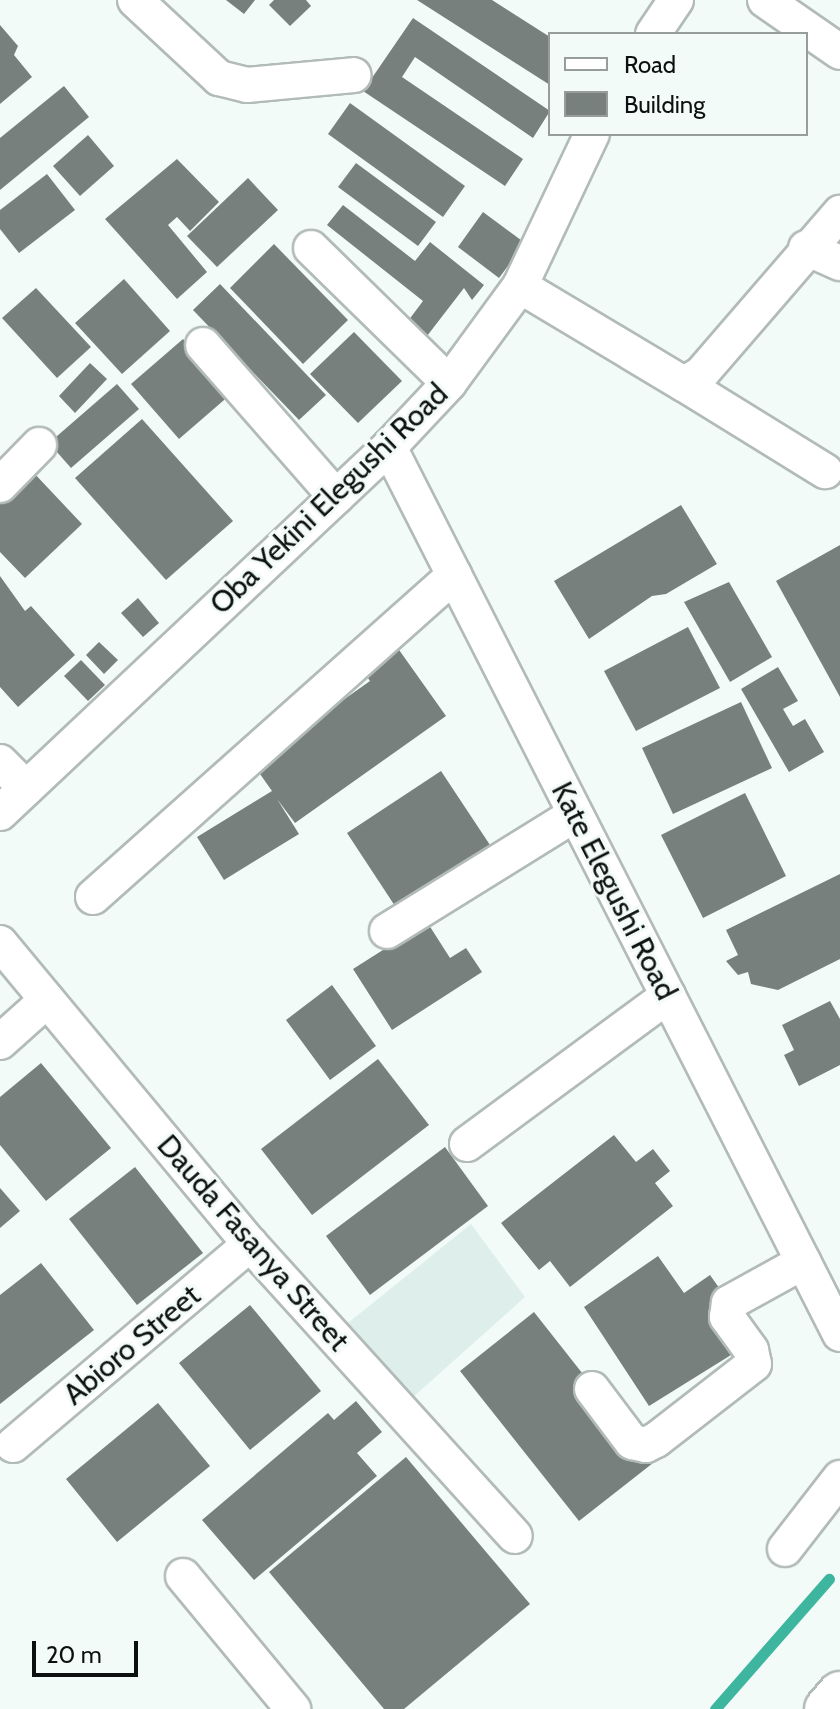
<!DOCTYPE html>
<html>
<head>
<meta charset="utf-8">
<style>
  body { margin:0 }
  #map { position:relative; width:840px; height:1709px; overflow:hidden; background:#f2fbf8; font-family:Cabin,sans-serif }
  div>[style] { position:absolute }
  [style*='--x'] { left:calc(var(--x)*1px); top:calc(var(--y)*1px); width:calc(var(--w)*1px); rotate:calc(var(--a)*1deg) }
  .built>* { inset:0; background:#deefeb }
  .stream>* { height:11px; margin:-5.5px; padding:0 5.5px; transform-origin:5.5px; border-radius:5.5px; background:#3eb69f }
  .building>* { inset:0; background:#78807e }
  .roads { filter:drop-shadow(2px 0 #b2bbb8) drop-shadow(-2px 0 #b2bbb8) drop-shadow(0 2px #b2bbb8) drop-shadow(0 -2px #b2bbb8) }
  .minor>* { height:34px; margin:-17px; padding:0 17px; transform-origin:17px; border-radius:17px; background:#fff }
  .highway>* { height:44px; margin:-22px; padding:0 22px; transform-origin:22px; border-radius:22px; background:#fff }
  span { translate:-50% -50%; white-space:nowrap; text-align:center; line-height:1.15; -webkit-text-stroke:6px #f2fbf8; paint-order:stroke }
  .street-label { font-size:30px; color:#0d1010 }
  .legend { position:absolute; left:548px; top:32px; width:260px; height:104px; box-sizing:border-box; background:#f2fbf8; border:2px solid #969d9b; margin:0; padding:10px 14px; list-style:none; font-size:24px; color:#0d1010 }
  .legend li { display:flex; align-items:center; gap:16px; height:40px }
  .legend b { width:40px; border:2px solid #969d9b }
  .scale { position:absolute; left:32px; top:1641px; width:106px; height:36px; box-sizing:border-box; border:4px solid #0d1010; border-top:0; padding-left:10px; font-size:24px; line-height:28px; white-space:nowrap; color:#0d1010; -webkit-text-stroke:6px #f2fbf8; paint-order:stroke }
</style>
</head>
<body>
<div id="map">
  <div class="built">
    <i style="clip-path:polygon(471px 1224px,525px 1297px,411px 1399px,348px 1323px)"></i>
  </div>
  <div class="stream">
    <i style="--x:715;--y:1709;--w:173;--a:-48.8"></i>
  </div>
  <div class="building">
    <i style="clip-path:polygon(226px 0,255px 0,244px 14px)"></i>
    <i style="clip-path:polygon(274px 0,306px 0,311px 6px,290px 26px,269px 5px)"></i>
    <i style="clip-path:polygon(417px 0,492px 0,550px 37px,550px 85px)"></i>
    <i style="clip-path:polygon(413px 18px,550px 111px,533px 138px,415px 57px,402px 77px,523px 159px,505px 186px,363px 91px)"></i>
    <i style="clip-path:polygon(0 25px,18px 46px,14px 55px,32px 77px,0 104px)"></i>
    <i style="clip-path:polygon(64px 86px,89px 117px,0 190px,0 138px)"></i>
    <i style="clip-path:polygon(350px 103px,465px 186px,443px 217px,328px 134px)"></i>
    <i style="clip-path:polygon(88px 135px,114px 166px,80px 196px,53px 166px)"></i>
    <i style="clip-path:polygon(177px 159px,219px 202px,190px 231px,177px 217px,168px 225px,207px 272px,177px 299px,105px 219px)"></i>
    <i style="clip-path:polygon(356px 163px,436px 222px,418px 246px,338px 187px)"></i>
    <i style="clip-path:polygon(47px 174px,75px 210px,19px 253px,0 229px,0 210px)"></i>
    <i style="clip-path:polygon(248px 178px,278px 210px,217px 267px,187px 236px)"></i>
    <i style="clip-path:polygon(343px 205px,415px 261px,430px 242px,484px 285px,472px 300px,464px 288px,427px 336px,408px 321px,423px 301px,327px 225px)"></i>
    <i style="clip-path:polygon(483px 212px,525px 243px,499px 278px,458px 247px)"></i>
    <i style="clip-path:polygon(274px 244px,348px 320px,303px 364px,230px 288px)"></i>
    <i style="clip-path:polygon(124px 279px,170px 331px,122px 374px,75px 323px)"></i>
    <i style="clip-path:polygon(220px 284px,326px 395px,299px 420px,193px 310px)"></i>
    <i style="clip-path:polygon(36px 288px,91px 347px,57px 378px,2px 318px)"></i>
    <i style="clip-path:polygon(354px 332px,402px 381px,358px 423px,310px 374px)"></i>
    <i style="clip-path:polygon(183px 339px,231px 394px,179px 439px,131px 384px)"></i>
    <i style="clip-path:polygon(90px 363px,107px 379px,75px 413px,59px 396px)"></i>
    <i style="clip-path:polygon(117px 384px,139px 409px,71px 468px,49px 443px)"></i>
    <i style="clip-path:polygon(142px 419px,233px 521px,166px 580px,75px 478px)"></i>
    <i style="clip-path:polygon(32px 471px,82px 524px,25px 578px,0 552px,0 501px)"></i>
    <i style="clip-path:polygon(681px 505px,717px 564px,666px 594px,652px 596px,589px 639px,554px 581px)"></i>
    <i style="clip-path:polygon(840px 545px,840px 697px,776px 581px)"></i>
    <i style="clip-path:polygon(0 576px,25px 611px,31px 606px,75px 655px,18px 707px,0 687px)"></i>
    <i style="clip-path:polygon(729px 582px,772px 657px,730px 682px,684px 602px)"></i>
    <i style="clip-path:polygon(138px 598px,159px 623px,143px 637px,121px 613px)"></i>
    <i style="clip-path:polygon(688px 627px,720px 688px,636px 731px,604px 671px)"></i>
    <i style="clip-path:polygon(392px 640px,446px 716px,295px 823px,277px 799px,299px 834px,224px 880px,197px 837px,272px 791px,253px 764px,370px 681px,359px 665px)"></i>
    <i style="clip-path:polygon(99px 642px,118px 660px,104px 674px,86px 655px)"></i>
    <i style="clip-path:polygon(81px 660px,105px 685px,88px 701px,64px 676px)"></i>
    <i style="clip-path:polygon(778px 667px,798px 701px,783px 709px,793px 726px,805px 719px,824px 752px,789px 772px,741px 689px)"></i>
    <i style="clip-path:polygon(741px 702px,772px 768px,673px 814px,642px 748px)"></i>
    <i style="clip-path:polygon(441px 771px,490px 845px,395px 906px,347px 833px)"></i>
    <i style="clip-path:polygon(745px 793px,786px 876px,703px 918px,661px 835px)"></i>
    <i style="clip-path:polygon(840px 874px,840px 959px,778px 990px,751px 984px,748px 972px,738px 975px,726px 961px,738px 955px,726px 930px)"></i>
    <i style="clip-path:polygon(427px 922px,450px 958px,466px 948px,482px 972px,392px 1030px,353px 969px)"></i>
    <i style="clip-path:polygon(332px 985px,376px 1046px,330px 1080px,286px 1020px)"></i>
    <i style="clip-path:polygon(830px 1001px,840px 1019px,840px 1065px,799px 1086px,784px 1055px,794px 1050px,782px 1025px)"></i>
    <i style="clip-path:polygon(378px 1059px,429px 1125px,312px 1215px,261px 1149px)"></i>
    <i style="clip-path:polygon(41px 1063px,111px 1148px,46px 1201px,0 1145px,0 1097px)"></i>
    <i style="clip-path:polygon(614px 1135px,636px 1162px,653px 1149px,670px 1171px,655px 1183px,673px 1206px,570px 1287px,550px 1261px,539px 1270px,501px 1223px)"></i>
    <i style="clip-path:polygon(445px 1147px,488px 1206px,370px 1295px,326px 1236px)"></i>
    <i style="clip-path:polygon(135px 1167px,203px 1253px,137px 1305px,69px 1219px)"></i>
    <i style="clip-path:polygon(0 1188px,20px 1211px,0 1228px)"></i>
    <i style="clip-path:polygon(658px 1256px,684px 1293px,710px 1275px,739px 1316px,712px 1323px,731px 1355px,649px 1406px,584px 1307px)"></i>
    <i style="clip-path:polygon(41px 1263px,94px 1330px,0 1404px,0 1295px)"></i>
    <i style="clip-path:polygon(250px 1305px,321px 1391px,250px 1450px,179px 1363px)"></i>
    <i style="clip-path:polygon(534px 1312px,653px 1463px,579px 1521px,460px 1371px)"></i>
    <i style="clip-path:polygon(356px 1401px,382px 1432px,357px 1453px,377px 1476px,254px 1580px,202px 1520px,328px 1413px,334px 1420px)"></i>
    <i style="clip-path:polygon(158px 1403px,210px 1466px,117px 1542px,66px 1479px)"></i>
    <i style="clip-path:polygon(406px 1457px,530px 1604px,404px 1709px,384px 1709px,269px 1572px)"></i>
  </div>
  <div class="roads">
    <div class="minor">
      <i style="--x:135;--y:0;--w:115;--a:42.9"></i>
      <i style="--x:219;--y:78;--w:29;--a:14"></i>
      <i style="--x:247;--y:85;--w:107;--a:-5.3"></i>
      <i style="--x:765;--y:0;--w:91;--a:34.7"></i>
      <i style="--x:653;--y:34;--w:41;--a:-55.9"></i>
      <i style="--x:311;--y:248;--w:193;--a:44.4"></i>
      <i style="--x:806;--y:248;--w:37;--a:24"></i>
      <i style="--x:520;--y:286;--w:191;--a:30.9"></i>
      <i style="--x:684;--y:384;--w:20;--a:-30"></i>
      <i style="--x:701;--y:374;--w:213;--a:-49.2"></i>
      <i style="--x:203;--y:345;--w:202;--a:48.8"></i>
      <i style="--x:684;--y:384;--w:166;--a:31.7"></i>
      <i style="--x:389;--y:447;--w:995;--a:63.05"></i>
      <i style="--x:0;--y:485;--w:56;--a:-45.7"></i>
      <i style="--x:0;--y:762;--w:37;--a:45"></i>
      <i style="--x:0;--y:813;--w:534;--a:-43.26"></i>
      <i style="--x:389;--y:447;--w:88;--a:-46.8"></i>
      <i style="--x:449;--y:383;--w:120;--a:-53.8"></i>
      <i style="--x:520;--y:286;--w:168;--a:-64.7"></i>
      <i style="--x:93;--y:897;--w:484;--a:-41.7"></i>
      <i style="--x:387;--y:931;--w:220;--a:-31.8"></i>
      <i style="--x:0;--y:943;--w:391;--a:50.3"></i>
      <i style="--x:250;--y:1244;--w:394;--a:47.8"></i>
      <i style="--x:0;--y:1042;--w:63;--a:-41.8"></i>
      <i style="--x:467;--y:1144;--w:250;--a:-36.4"></i>
      <i style="--x:592;--y:1389;--w:66;--a:53"></i>
      <i style="--x:632;--y:1442;--w:14;--a:12"></i>
      <i style="--x:646;--y:1445;--w:11;--a:-27"></i>
      <i style="--x:656;--y:1440;--w:124;--a:-37.8"></i>
      <i style="--x:754;--y:1364;--w:14;--a:-102"></i>
      <i style="--x:751;--y:1350;--w:41;--a:-126"></i>
      <i style="--x:727;--y:1317;--w:14;--a:-82"></i>
      <i style="--x:729;--y:1303;--w:85;--a:-29"></i>
      <i style="--x:13;--y:1445;--w:311;--a:-40.3"></i>
      <i style="--x:785;--y:1549;--w:90;--a:-52.2"></i>
      <i style="--x:183;--y:1576;--w:173;--a:50.4"></i>
    </div>
    <div class="highway">
      <i style="--x:827;--y:1709;--w:20;--a:-49"></i>
    </div>
  </div>
  <div class="street-label">
    <span style="left:329px;top:499px;rotate:-44deg">Oba Yekini Elegushi Road</span>
    <span style="left:614px;top:891px;rotate:63deg">Kate Elegushi Road</span>
    <span style="left:253px;top:1243px;rotate:49deg">Dauda Fasanya Street</span>
    <span style="left:132px;top:1345px;rotate:-40deg">Abioro Street</span>
  </div>
  <ul class="legend">
  <li><b style="height:10px;background:#fff"></b>Road</li>
  <li><b style="height:22px;background:#78807e"></b>Building</li>
  </ul>
  <div class="scale">20 m</div>
</div>
</body>
</html>
